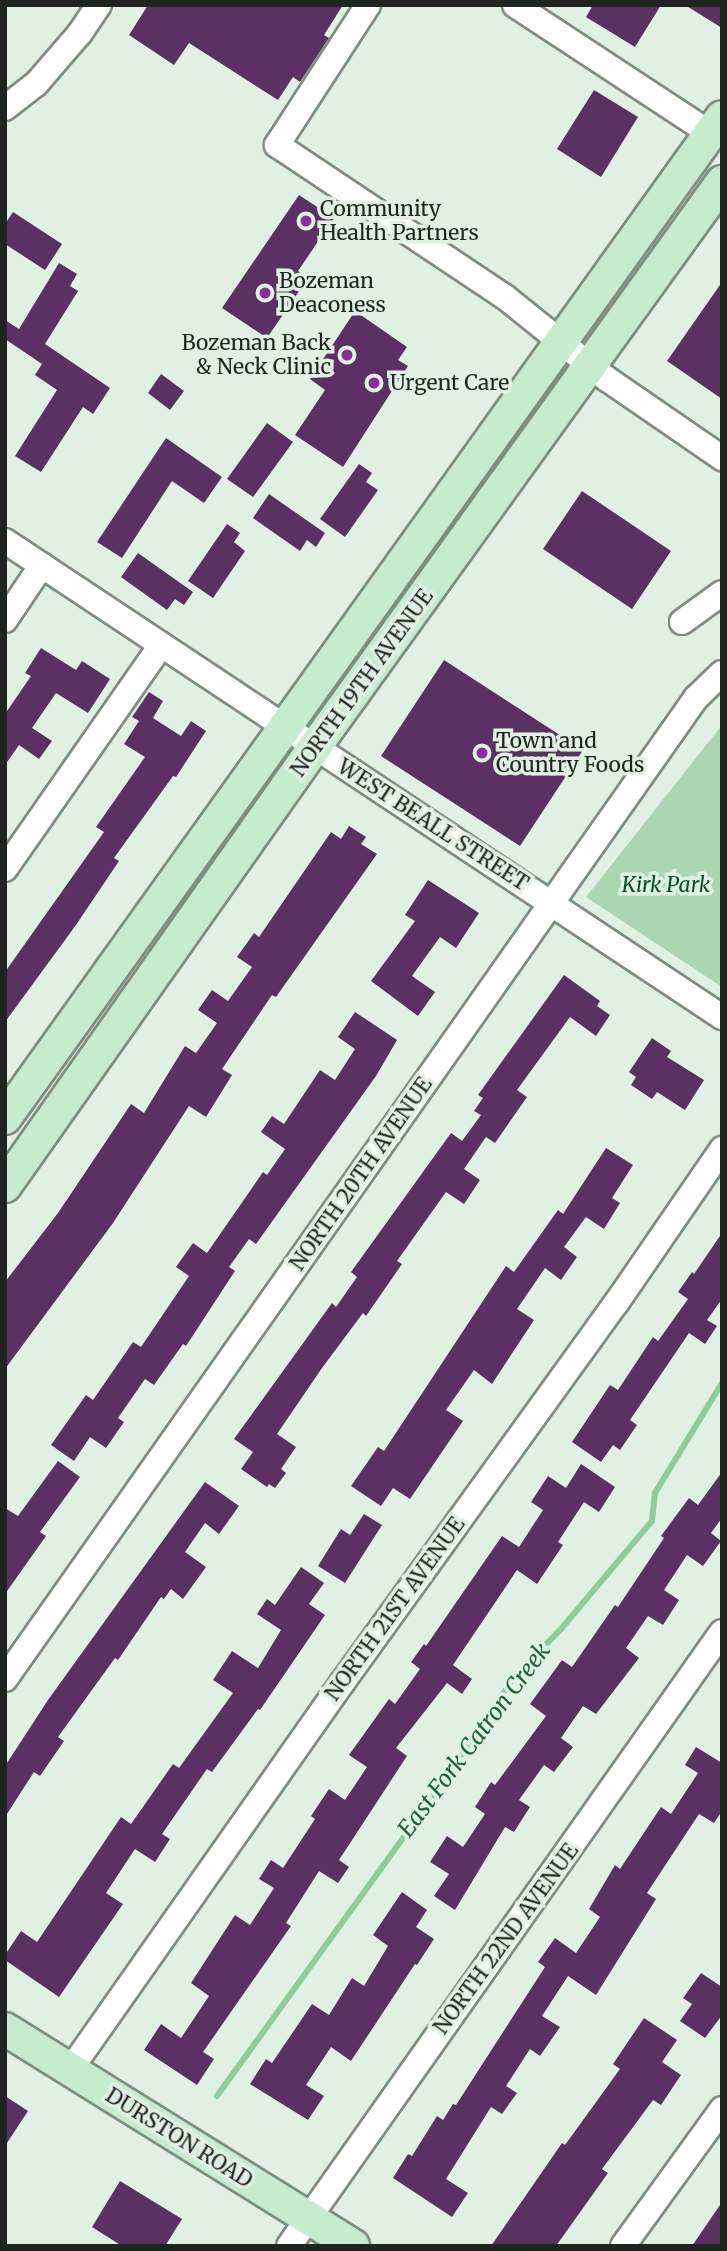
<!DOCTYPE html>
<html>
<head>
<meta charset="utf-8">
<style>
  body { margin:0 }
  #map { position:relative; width:727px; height:2251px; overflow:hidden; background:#e0f1e3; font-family:Merriweather,serif }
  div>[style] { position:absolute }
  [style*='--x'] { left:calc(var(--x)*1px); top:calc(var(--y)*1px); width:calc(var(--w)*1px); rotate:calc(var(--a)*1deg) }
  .green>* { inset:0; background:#aad6b2 }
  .stream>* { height:6px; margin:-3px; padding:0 3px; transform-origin:3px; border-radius:3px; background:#8ecc9a }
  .building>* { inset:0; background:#5b3163 }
  .roads { filter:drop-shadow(2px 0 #7e8d80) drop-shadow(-2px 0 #7e8d80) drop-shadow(0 2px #7e8d80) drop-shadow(0 -2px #7e8d80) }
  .minor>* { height:24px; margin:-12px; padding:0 12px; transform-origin:12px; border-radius:12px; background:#fff }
  .major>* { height:32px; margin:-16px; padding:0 16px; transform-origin:16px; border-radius:16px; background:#c6ebcd }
  .dots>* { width:19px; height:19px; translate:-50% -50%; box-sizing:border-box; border:4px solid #e0f1e3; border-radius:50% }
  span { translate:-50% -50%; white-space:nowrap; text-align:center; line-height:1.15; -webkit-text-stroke:7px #e0f1e3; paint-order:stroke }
  .poi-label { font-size:21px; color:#1e241f }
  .left { translate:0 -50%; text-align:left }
  .right { translate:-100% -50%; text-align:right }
  .street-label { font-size:21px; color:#1e241f }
  .park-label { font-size:21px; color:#085023; font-style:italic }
  .water-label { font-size:23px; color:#206233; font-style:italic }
  .frame { position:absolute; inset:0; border:7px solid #1e241f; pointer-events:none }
</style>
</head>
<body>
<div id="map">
  <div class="green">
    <i style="clip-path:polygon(722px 725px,722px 987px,586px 897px)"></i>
  </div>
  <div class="stream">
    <i style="--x:217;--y:2096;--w:347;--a:-54.2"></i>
    <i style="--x:420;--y:1815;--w:168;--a:-55.6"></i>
    <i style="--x:515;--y:1676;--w:66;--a:-45.6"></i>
    <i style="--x:561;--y:1629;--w:141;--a:-49.9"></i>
    <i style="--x:652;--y:1521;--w:28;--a:-84"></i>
    <i style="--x:655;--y:1493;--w:129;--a:-58.7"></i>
  </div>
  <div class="building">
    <i style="clip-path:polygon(148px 5px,343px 5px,324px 35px,329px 38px,300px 82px,293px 77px,278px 100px,189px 43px,174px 65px,129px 35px)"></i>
    <i style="clip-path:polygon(593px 5px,661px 5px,635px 47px,586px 17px)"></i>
    <i style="clip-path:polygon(685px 5px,722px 5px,722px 28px)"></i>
    <i style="clip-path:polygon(594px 90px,638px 117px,601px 177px,557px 149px)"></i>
    <i style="clip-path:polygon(299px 195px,334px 218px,298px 271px,308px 278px,267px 338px,222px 308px)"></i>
    <i style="clip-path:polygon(13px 212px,62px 244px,45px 270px,5px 244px,5px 224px)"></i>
    <i style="clip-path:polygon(59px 263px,77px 274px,70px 286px,78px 291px,45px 344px,110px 388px,93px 414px,83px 407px,41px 472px,15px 456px,57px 390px,35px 375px,42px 364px,5px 339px,5px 320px,19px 329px)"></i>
    <i style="clip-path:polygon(722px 282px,722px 399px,667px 361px)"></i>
    <i style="clip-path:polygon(355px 311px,407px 347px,398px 360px,408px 366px,343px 467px,295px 435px,325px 390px,310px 379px)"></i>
    <i style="clip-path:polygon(161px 374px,184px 391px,170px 410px,148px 393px)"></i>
    <i style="clip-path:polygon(267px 423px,293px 442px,253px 497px,227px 479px)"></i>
    <i style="clip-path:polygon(166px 438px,222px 477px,204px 503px,172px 481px,122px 558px,97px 542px)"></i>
    <i style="clip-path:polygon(359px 464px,372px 473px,366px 482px,378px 490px,345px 537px,320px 519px)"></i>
    <i style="clip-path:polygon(582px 491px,671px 551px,632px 609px,543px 549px)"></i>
    <i style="clip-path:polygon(269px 494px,325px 533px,316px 547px,307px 540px,300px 551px,253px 518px)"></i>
    <i style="clip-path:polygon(227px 524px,240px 533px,234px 542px,245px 551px,213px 598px,188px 581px)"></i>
    <i style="clip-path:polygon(138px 553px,193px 592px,184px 605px,175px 599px,167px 610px,121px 577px)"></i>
    <i style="clip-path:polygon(41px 648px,76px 670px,82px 661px,110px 679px,88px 713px,56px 693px,32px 728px,52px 741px,39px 759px,19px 745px,5px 765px,5px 714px,31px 676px,25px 673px)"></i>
    <i style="clip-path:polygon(444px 660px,583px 750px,520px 846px,381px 756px)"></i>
    <i style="clip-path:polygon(149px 692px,163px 701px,153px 718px,181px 736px,191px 721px,206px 731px,176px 777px,173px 776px,114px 858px,119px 861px,76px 925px,5px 1022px,5px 972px,104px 832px,96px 827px,145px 757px,124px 744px,139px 721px,132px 717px)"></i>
    <i style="clip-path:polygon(349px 826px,366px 837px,361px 844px,377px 854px,276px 997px,272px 995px,222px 1069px,232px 1075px,206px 1117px,189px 1106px,113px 1223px,5px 1369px,5px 1282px,58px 1213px,131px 1104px,144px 1113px,185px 1046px,196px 1053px,217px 1023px,198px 1010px,212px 990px,228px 1001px,252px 967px,237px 957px,254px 933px,259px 937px,331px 832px,341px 839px)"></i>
    <i style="clip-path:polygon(428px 880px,479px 913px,456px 948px,440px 937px,412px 976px,435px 992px,418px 1016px,371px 981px,415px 921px,405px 915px)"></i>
    <i style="clip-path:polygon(564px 975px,600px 1001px,597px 1006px,610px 1015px,596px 1036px,570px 1017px,517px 1090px,527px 1097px,495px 1143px,486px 1137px,464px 1169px,480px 1180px,464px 1204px,446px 1192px,397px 1261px,402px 1264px,366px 1316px,363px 1313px,322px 1368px,277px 1434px,296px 1447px,281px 1469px,286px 1473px,275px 1488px,269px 1484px,267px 1487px,241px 1469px,253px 1452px,234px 1439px,332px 1303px,336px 1307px,357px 1277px,351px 1272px,451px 1133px,462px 1141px,481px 1115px,474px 1111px,483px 1098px,478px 1095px)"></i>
    <i style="clip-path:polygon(355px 1012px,397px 1040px,376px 1076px,256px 1244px,249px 1239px,229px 1267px,235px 1271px,186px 1346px,183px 1344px,154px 1385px,145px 1379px,118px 1418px,124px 1422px,106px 1448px,90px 1437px,74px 1461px,51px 1445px,86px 1395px,93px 1400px,133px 1342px,141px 1347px,189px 1276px,176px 1267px,193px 1243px,207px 1253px,263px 1172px,267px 1175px,285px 1149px,261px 1132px,272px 1116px,284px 1124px,320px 1070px,335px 1080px,355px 1049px,338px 1037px)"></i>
    <i style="clip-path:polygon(652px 1038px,671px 1051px,667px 1057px,704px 1080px,685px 1110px,657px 1092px,652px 1099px,631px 1085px,636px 1077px,629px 1072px)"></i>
    <i style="clip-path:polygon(606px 1148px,633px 1165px,612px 1198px,620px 1203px,604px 1229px,586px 1217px,564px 1247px,577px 1257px,561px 1280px,545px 1268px,517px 1309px,534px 1320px,492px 1384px,474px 1370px,446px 1410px,463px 1421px,410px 1499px,393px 1488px,381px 1506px,351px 1486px,378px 1447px,384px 1451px,506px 1266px,514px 1272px,558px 1210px,563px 1214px)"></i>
    <i style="clip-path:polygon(722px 1233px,722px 1299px,707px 1320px,717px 1326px,705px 1344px,689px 1333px,630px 1420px,637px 1425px,620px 1450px,613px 1445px,601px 1462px,572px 1442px,610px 1385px,618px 1390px,653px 1337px,658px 1341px,688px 1299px,678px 1292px,692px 1272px,694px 1274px)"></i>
    <i style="clip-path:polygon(58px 1461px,80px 1477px,40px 1532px,46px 1536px,5px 1594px,5px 1508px,18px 1516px)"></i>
    <i style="clip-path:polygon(581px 1464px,615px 1487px,599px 1512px,584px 1502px,558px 1542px,563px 1545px,537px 1584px,517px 1570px,453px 1665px,472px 1679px,462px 1694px,447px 1683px,396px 1748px,407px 1756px,339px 1860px,349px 1867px,338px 1883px,319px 1871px,286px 1923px,291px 1926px,203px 2052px,214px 2059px,197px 2085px,144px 2050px,161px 2024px,181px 2038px,209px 1996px,191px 1983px,235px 1915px,250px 1925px,274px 1888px,259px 1879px,271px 1860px,283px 1868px,315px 1819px,311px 1816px,329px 1789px,345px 1800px,367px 1767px,349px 1755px,389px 1699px,395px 1704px,420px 1669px,411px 1662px,424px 1644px,426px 1646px,502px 1536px,519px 1547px,543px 1510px,531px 1502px,548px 1476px,566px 1488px)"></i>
    <i style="clip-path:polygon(722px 1472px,722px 1518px,711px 1533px,721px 1541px,703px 1566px,687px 1555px,664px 1590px,679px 1600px,663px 1625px,648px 1616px,626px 1648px,639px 1658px,596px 1714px,583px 1706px,561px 1738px,573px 1747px,554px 1772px,544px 1765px,519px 1800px,530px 1807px,514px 1832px,505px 1827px,455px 1910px,434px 1896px,449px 1874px,430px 1862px,447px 1836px,463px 1847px,485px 1814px,475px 1807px,491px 1782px,495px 1785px,546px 1716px,530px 1704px,562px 1660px,572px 1667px,615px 1605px,618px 1607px,664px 1538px,661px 1536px,689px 1498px,698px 1505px)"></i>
    <i style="clip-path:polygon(205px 1482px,239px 1506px,219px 1534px,205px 1523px,185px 1552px,206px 1567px,183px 1599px,171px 1589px,164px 1599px,161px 1597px,118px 1660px,115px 1658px,58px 1737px,64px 1741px,40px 1776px,34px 1772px,5px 1817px,5px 1766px,48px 1700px)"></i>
    <i style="clip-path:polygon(364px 1514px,382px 1525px,345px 1583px,318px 1566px,341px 1529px,350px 1535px)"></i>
    <i style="clip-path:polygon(301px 1567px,324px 1583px,309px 1604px,325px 1615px,260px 1710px,258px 1709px,212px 1772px,207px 1769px,162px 1834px,170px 1839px,155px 1862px,135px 1849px,106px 1893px,123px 1904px,59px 1997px,5px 1960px,5px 1955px,21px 1931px,37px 1942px,121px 1817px,131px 1824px,173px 1764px,179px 1768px,233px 1693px,213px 1680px,232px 1651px,258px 1668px,281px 1630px,257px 1614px,267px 1599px,275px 1605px)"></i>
    <i style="clip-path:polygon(696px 1747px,722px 1763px,722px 1811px,714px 1823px,699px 1814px,647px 1893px,656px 1899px,596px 1995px,568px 1976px,542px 2016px,560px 2027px,540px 2056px,530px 2049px,506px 2086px,517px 2093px,502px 2114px,491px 2107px,446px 2179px,468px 2193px,452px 2217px,393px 2178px,408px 2154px,412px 2156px,437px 2116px,443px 2120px,453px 2104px,456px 2105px,545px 1967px,538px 1962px,555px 1938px,576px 1953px,600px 1917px,589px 1909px,615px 1865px,620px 1869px,661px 1807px,671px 1814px,698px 1773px,685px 1765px)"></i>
    <i style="clip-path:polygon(402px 1892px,427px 1910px,416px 1927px,434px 1939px,417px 1965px,415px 1964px,351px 2061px,331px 2047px,306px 2085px,324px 2096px,308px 2120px,250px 2084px,266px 2059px,272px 2063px,312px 2004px,329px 2015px,352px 1978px,364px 1986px,388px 1946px,373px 1935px)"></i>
    <i style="clip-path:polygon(701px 1973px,722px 1987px,722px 2015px,705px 2038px,680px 2021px,692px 2004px,683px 1998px)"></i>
    <i style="clip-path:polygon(644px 2018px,677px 2040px,662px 2062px,681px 2075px,661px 2105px,653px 2100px,602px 2169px,608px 2173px,556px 2246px,491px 2246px,562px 2143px,565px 2145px,620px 2069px,613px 2064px)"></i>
    <i style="clip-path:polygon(5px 2096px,28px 2111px,5px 2146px)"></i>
    <i style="clip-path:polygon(120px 2181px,182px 2219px,165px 2246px,122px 2246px,92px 2227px)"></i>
    <i style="clip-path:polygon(722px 2202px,722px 2246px,692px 2246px)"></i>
  </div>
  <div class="roads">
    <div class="minor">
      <i style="--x:368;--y:5;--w:167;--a:123"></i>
      <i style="--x:277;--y:145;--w:274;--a:33.7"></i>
      <i style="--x:505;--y:297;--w:131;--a:38.8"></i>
      <i style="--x:607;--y:379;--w:140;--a:34.5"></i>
      <i style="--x:515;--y:5;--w:231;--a:33.3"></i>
      <i style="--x:5;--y:108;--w:39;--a:-38"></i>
      <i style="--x:36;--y:84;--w:67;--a:-49.2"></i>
      <i style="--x:80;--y:33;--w:34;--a:-56"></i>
      <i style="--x:5;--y:541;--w:861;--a:33.58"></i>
      <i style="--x:5;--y:620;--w:66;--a:-56.1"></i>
      <i style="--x:682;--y:622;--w:49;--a:-35.9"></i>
      <i style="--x:5;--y:869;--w:273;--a:-55.1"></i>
      <i style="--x:5;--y:1679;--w:1200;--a:-54.84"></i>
      <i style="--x:696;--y:698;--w:36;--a:-44"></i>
      <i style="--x:70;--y:2070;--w:473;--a:-54.9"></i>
      <i style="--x:342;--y:1683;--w:470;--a:-54.2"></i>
      <i style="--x:617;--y:1302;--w:186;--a:-55.5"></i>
      <i style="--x:289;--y:2246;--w:751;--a:-54.81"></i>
      <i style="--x:623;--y:2246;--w:169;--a:-54.1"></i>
    </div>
    <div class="major">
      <i style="--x:5;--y:1118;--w:1231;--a:-54.39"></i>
      <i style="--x:5;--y:1186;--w:536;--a:-54.8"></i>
      <i style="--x:314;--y:748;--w:698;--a:-54.21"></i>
      <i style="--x:5;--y:2029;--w:410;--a:31.9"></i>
    </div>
  </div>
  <div class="dots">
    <i style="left:306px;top:221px;background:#892f9a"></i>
    <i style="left:265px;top:293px;background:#892f9a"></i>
    <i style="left:347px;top:355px;background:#892f9a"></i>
    <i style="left:374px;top:383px;background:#892f9a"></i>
    <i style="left:482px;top:753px;background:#892f9a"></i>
  </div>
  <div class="poi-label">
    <span class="left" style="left:320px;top:221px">Community<br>Health Partners</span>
    <span class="left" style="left:279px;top:293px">Bozeman<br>Deaconess</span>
    <span class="right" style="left:331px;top:355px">Bozeman Back<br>&amp; Neck Clinic</span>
    <span class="left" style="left:390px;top:383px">Urgent Care</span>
    <span class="left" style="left:496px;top:753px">Town and<br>Country Foods</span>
  </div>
  <div class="street-label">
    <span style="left:362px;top:683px;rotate:-54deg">NORTH 19TH AVENUE</span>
    <span style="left:433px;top:825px;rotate:33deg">WEST BEALL STREET</span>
    <span style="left:361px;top:1174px;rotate:-55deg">NORTH 20TH AVENUE</span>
    <span style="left:395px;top:1609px;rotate:-54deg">NORTH 21ST AVENUE</span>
    <span style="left:506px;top:1939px;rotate:-54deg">NORTH 22ND AVENUE</span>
    <span style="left:179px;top:2138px;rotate:32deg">DURSTON ROAD</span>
  </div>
  <div class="park-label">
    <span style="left:666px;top:885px">Kirk Park</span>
  </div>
  <div class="water-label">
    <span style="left:474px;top:1740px;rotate:-53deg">East Fork Catron Creek</span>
  </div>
  <div class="frame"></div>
</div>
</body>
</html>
